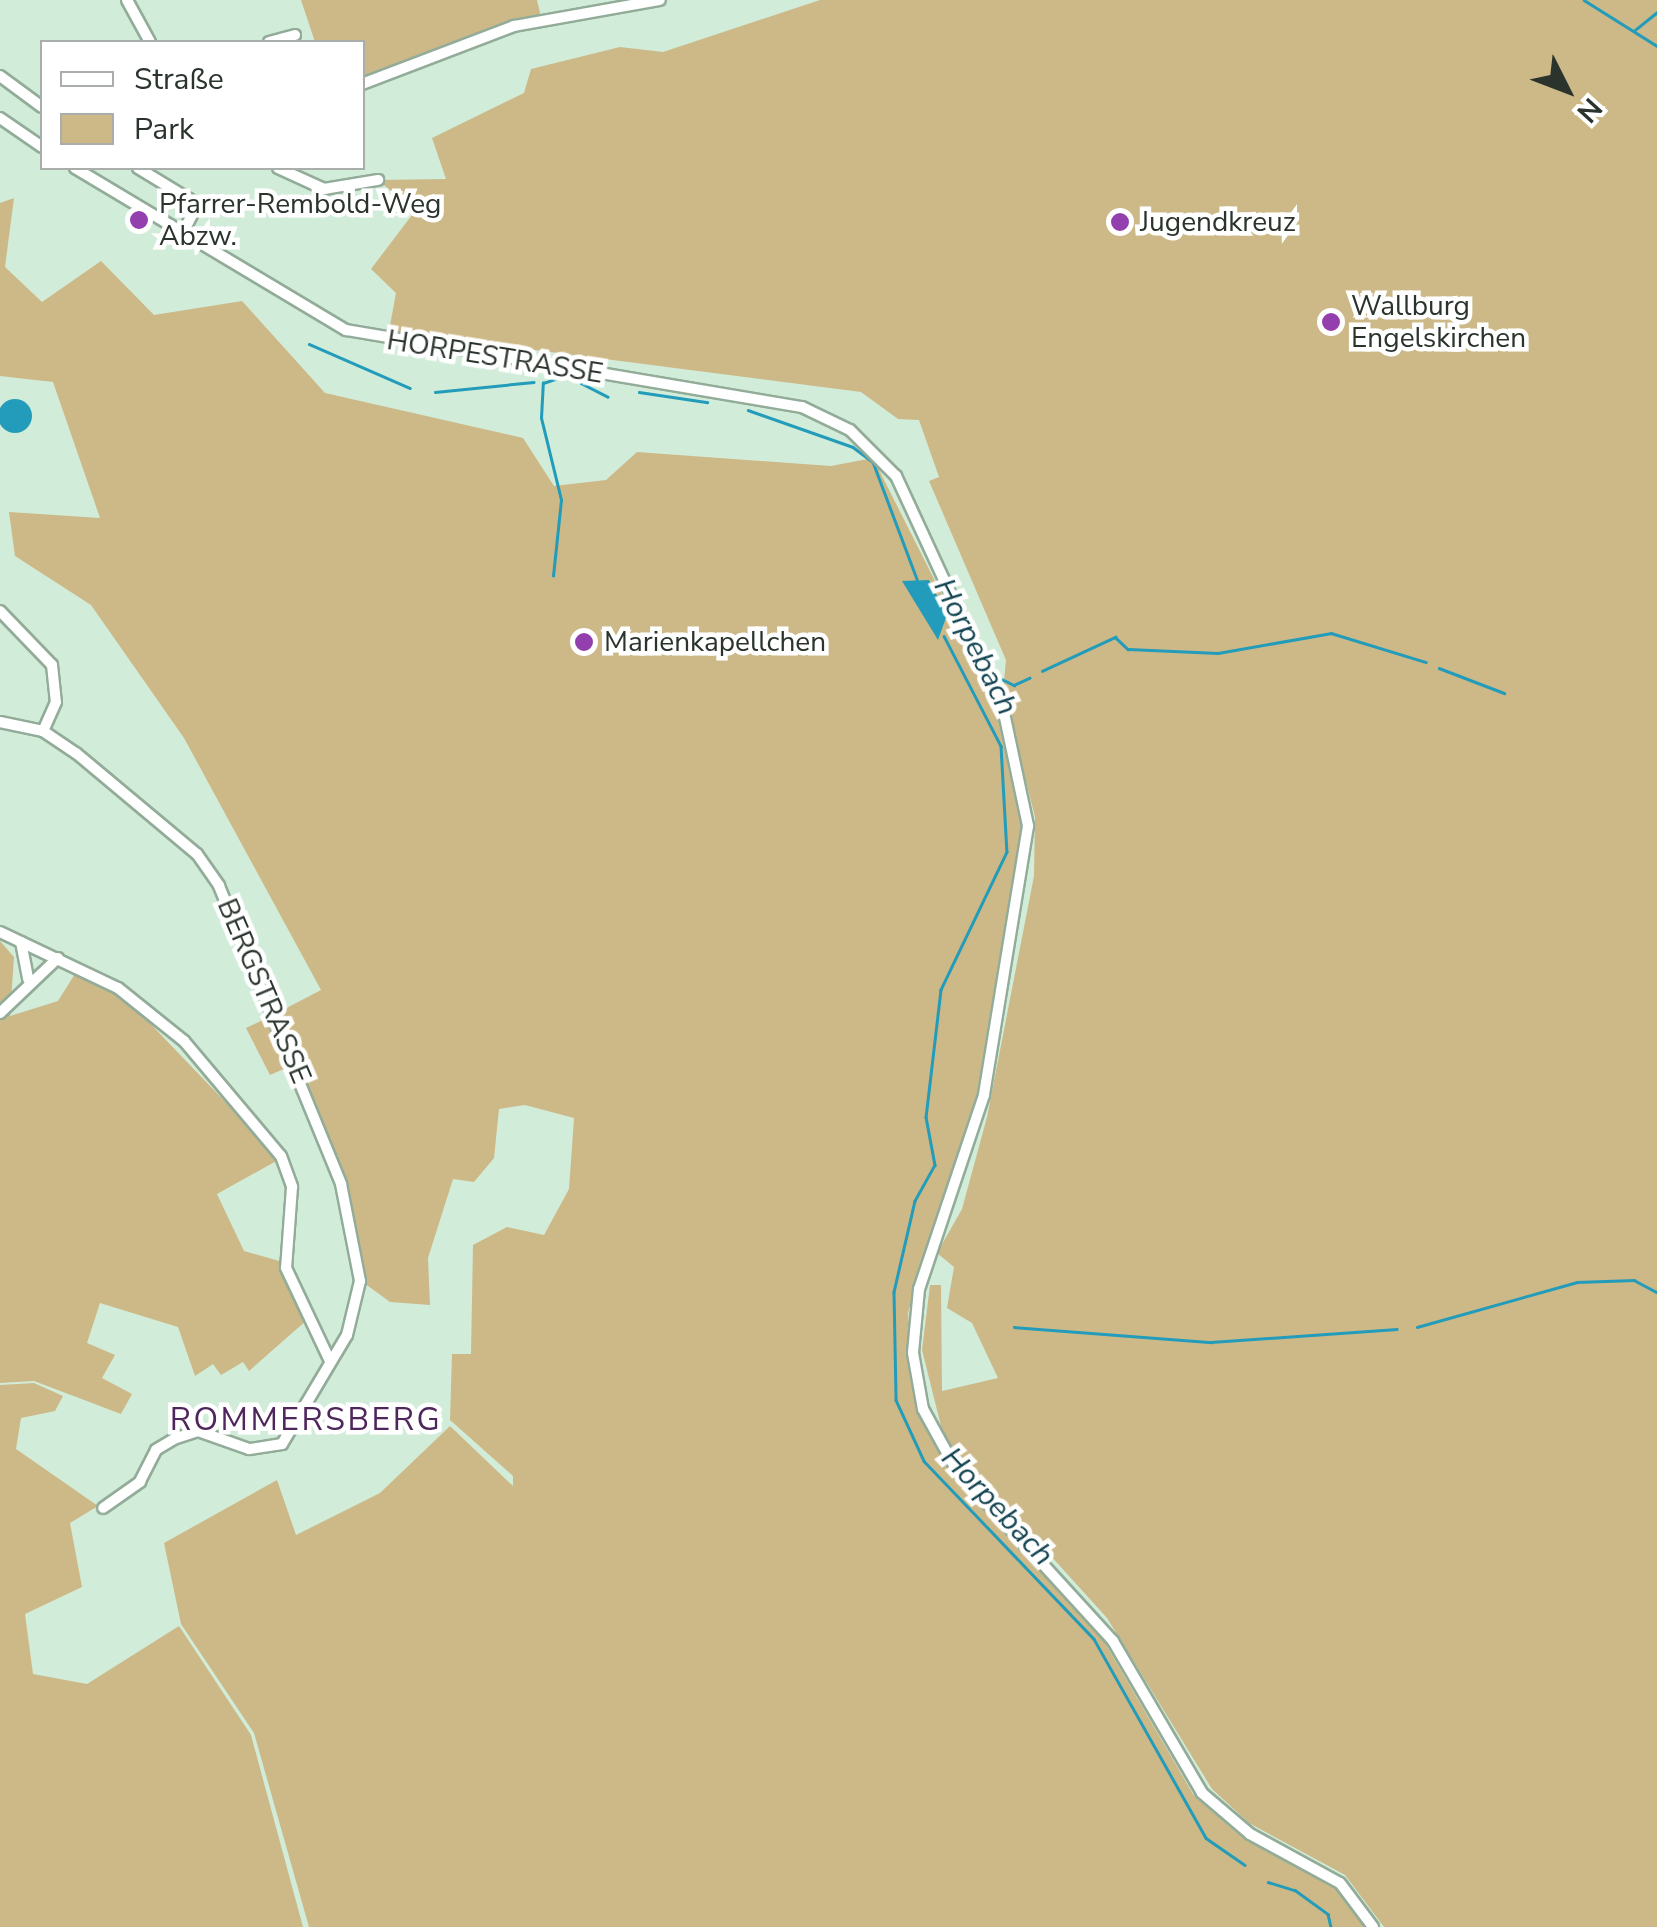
<!DOCTYPE html>
<html>
<head>
<meta charset="utf-8">
<style>
  body { margin:0 }
  #map { position:relative; width:1657px; height:1927px; overflow:hidden; background:#d1ecd9; font-family:"Nunito Sans",sans-serif }
  div>[style] { position:absolute }
  [style*='--x'] { left:calc(var(--x)*1px); top:calc(var(--y)*1px); width:calc(var(--w)*1px); rotate:calc(var(--a)*1deg) }
  .green>* { inset:0; background:#cdb987 }
  .water>* { inset:0; background:#229cba }
  .round { border-radius:50% }
  .stream>* { height:2.5px; margin:-1.25px; padding:0 1.25px; transform-origin:1.25px; border-radius:1.25px; background:#229cba }
  .roads { filter:drop-shadow(2px 0 #92ac99) drop-shadow(-2px 0 #92ac99) drop-shadow(0 2px #92ac99) drop-shadow(0 -2px #92ac99) }
  .minor>* { height:10px; margin:-5px; padding:0 5px; transform-origin:5px; border-radius:5px; background:#fff }
  .dots>* { width:28px; height:28px; translate:-50% -50%; box-sizing:border-box; border:5px solid #fff; border-radius:50% }
  span { translate:-50% -50%; white-space:nowrap; text-align:center; line-height:1.15; -webkit-text-stroke:9px #fff; paint-order:stroke }
  .poi-label { font-size:28px; color:#2a342d }
  .left { translate:0 -50%; text-align:left }
  .street-label { font-size:28px; color:#2a342d }
  .water-label { font-size:30px; color:#134452; font-style:italic }
  .quarter-label { font-size:32px; color:#4e265b; letter-spacing:2.5px }
  .legend { position:absolute; left:40px; top:40px; width:325px; height:130px; box-sizing:border-box; background:#fff; border:2px solid #aaaeab; margin:0; padding:12px 18px; list-style:none; font-size:30px; color:#2a342d }
  .legend li { display:flex; align-items:center; gap:20px; height:50px }
  .legend b { width:50px; border:2px solid #aaaeab }
  .north { position:absolute; left:1517px; top:40px; width:100px; height:100px; -webkit-text-stroke:8px #fff; paint-order:stroke; rotate:132deg; font-size:28px; font-weight:700; line-height:40px; text-align:center; color:#2a342d }
  .north::after { content:''; display:block; margin:auto; width:35px; height:45px; background:#2a342d; clip-path:polygon(50% 0,100% 100%,50% 72%,0 100%) }
</style>
</head>
<body>
<div id="map">
  <div class="green">
    <i style="clip-path:polygon(301px 0,537px 0,541px 17px,363px 79px,362px 42px,315px 42px)"></i>
    <i style="clip-path:polygon(820px 0,1657px 0,1657px 1927px,1384px 1927px,1345px 1875px,1249px 1823px,1212px 1789px,1107px 1618px,944px 1438px,922px 1350px,930px 1285px,941px 1285px,942px 1391px,998px 1378px,972px 1323px,947px 1308px,954px 1267px,937px 1253px,962px 1209px,987px 1117px,1034px 876px,1035px 817px,1003px 691px,1006px 660px,929px 481px,939px 477px,919px 420px,898px 419px,861px 392px,389px 331px,396px 293px,371px 269px,415px 211px,378px 180px,446px 179px,432px 138px,524px 93px,531px 69px,620px 47px,663px 52px)"></i>
    <i style="clip-path:polygon(14px 198px,5px 267px,42px 302px,101px 261px,154px 315px,242px 301px,325px 393px,523px 438px,554px 486px,606px 480px,637px 452px,831px 466px,873px 458px,993px 696px,1021px 827px,977px 1094px,908px 1313px,918px 1414px,960px 1484px,1105px 1643px,1193px 1794px,1237px 1833px,1332px 1884px,1366px 1927px,309px 1927px,254px 1733px,181px 1624px,164px 1543px,277px 1480px,296px 1535px,380px 1493px,450px 1426px,513px 1486px,513px 1476px,450px 1420px,452px 1354px,471px 1354px,473px 1245px,507px 1227px,544px 1235px,569px 1189px,574px 1118px,525px 1105px,499px 1109px,494px 1158px,474px 1182px,453px 1179px,428px 1258px,430px 1305px,390px 1302px,364px 1283px,343px 1184px,277px 1013px,321px 990px,184px 738px,91px 605px,15px 556px,9px 512px,100px 518px,53px 382px,0 376px,0 203px)"></i>
    <i style="clip-path:polygon(0 941px,14px 957px,10px 1016px,58px 1001px,78px 969px,118px 990px,280px 1159px,217px 1194px,244px 1251px,283px 1262px,307px 1320px,249px 1371px,243px 1362px,221px 1375px,213px 1364px,195px 1376px,178px 1327px,100px 1303px,87px 1343px,115px 1355px,102px 1378px,132px 1394px,121px 1414px,34px 1381px,0 1383px)"></i>
    <i style="clip-path:polygon(273px 1015px,293px 1065px,270px 1075px,246px 1028px)"></i>
    <i style="clip-path:polygon(34px 1383px,63px 1396px,55px 1411px,21px 1418px,16px 1449px,98px 1506px,70px 1523px,82px 1587px,25px 1614px,33px 1674px,87px 1684px,179px 1626px,251px 1735px,303px 1927px,0 1927px,0 1385px)"></i>
  </div>
  <div class="water">
    <i class="round" style="left:-2px;top:399px;width:34px;height:34px"></i>
    <i style="clip-path:polygon(929px 580px,947px 615px,938px 640px,902px 581px)"></i>
  </div>
  <div class="stream">
    <i style="--x:1584;--y:0;--w:86;--a:32.2"></i>
    <i style="--x:1635;--y:30;--w:28;--a:-39"></i>
    <i style="--x:309;--y:344;--w:110;--a:23.5"></i>
    <i style="--x:581;--y:383;--w:30;--a:27"></i>
    <i style="--x:435;--y:392;--w:99;--a:-5.8"></i>
    <i style="--x:639;--y:392;--w:69;--a:8.4"></i>
    <i style="--x:748;--y:410;--w:111;--a:19.4"></i>
    <i style="--x:853;--y:447;--w:25;--a:37"></i>
    <i style="--x:873;--y:462;--w:125;--a:69.4"></i>
    <i style="--x:553;--y:576;--w:76;--a:-84"></i>
    <i style="--x:561;--y:500;--w:84;--a:-103.7"></i>
    <i style="--x:541;--y:418;--w:35;--a:-87"></i>
    <i style="--x:543;--y:383;--w:20;--a:-18"></i>
    <i style="--x:944;--y:636;--w:124;--a:62.6"></i>
    <i style="--x:1001;--y:746;--w:106;--a:86.8"></i>
    <i style="--x:1007;--y:852;--w:153;--a:115.6"></i>
    <i style="--x:941;--y:990;--w:128;--a:96.7"></i>
    <i style="--x:926;--y:1117;--w:49;--a:79.4"></i>
    <i style="--x:935;--y:1165;--w:41;--a:119.1"></i>
    <i style="--x:915;--y:1201;--w:93;--a:103"></i>
    <i style="--x:894;--y:1292;--w:108;--a:88.9"></i>
    <i style="--x:896;--y:1400;--w:67;--a:65.3"></i>
    <i style="--x:924;--y:1461;--w:246;--a:46.3"></i>
    <i style="--x:1094;--y:1639;--w:228;--a:60.6"></i>
    <i style="--x:1206;--y:1838;--w:47;--a:34.7"></i>
    <i style="--x:1439;--y:668;--w:70;--a:21"></i>
    <i style="--x:1042;--y:671;--w:81;--a:-25"></i>
    <i style="--x:1115;--y:637;--w:18;--a:43"></i>
    <i style="--x:1128;--y:649;--w:90;--a:2.5"></i>
    <i style="--x:1218;--y:653;--w:115;--a:-10"></i>
    <i style="--x:1331;--y:633;--w:99;--a:17"></i>
    <i style="--x:1000;--y:678;--w:16;--a:27"></i>
    <i style="--x:1014;--y:685;--w:17;--a:-25"></i>
    <i style="--x:1014;--y:1327;--w:198;--a:4.4"></i>
    <i style="--x:1211;--y:1342;--w:186;--a:-4"></i>
    <i style="--x:1417;--y:1327;--w:166;--a:-15.7"></i>
    <i style="--x:1577;--y:1282;--w:57;--a:-2"></i>
    <i style="--x:1634;--y:1280;--w:26;--a:28"></i>
    <i style="--x:1268;--y:1882;--w:28;--a:17"></i>
    <i style="--x:1295;--y:1890;--w:41;--a:36"></i>
    <i style="--x:1328;--y:1914;--w:13;--a:77"></i>
  </div>
  <div class="roads">
    <div class="minor">
      <i style="--x:127;--y:0;--w:48;--a:61.3"></i>
      <i style="--x:269;--y:42;--w:27;--a:-15"></i>
      <i style="--x:0;--y:76;--w:52;--a:36.4"></i>
      <i style="--x:362;--y:84;--w:163;--a:-20.9"></i>
      <i style="--x:514;--y:26;--w:148;--a:-10.1"></i>
      <i style="--x:0;--y:118;--w:51;--a:34.6"></i>
      <i style="--x:75;--y:168;--w:316;--a:30.9"></i>
      <i style="--x:346;--y:330;--w:462;--a:9.6"></i>
      <i style="--x:802;--y:407;--w:53;--a:25.6"></i>
      <i style="--x:850;--y:430;--w:65;--a:45"></i>
      <i style="--x:896;--y:476;--w:255;--a:65.2"></i>
      <i style="--x:1003;--y:708;--w:121;--a:78"></i>
      <i style="--x:1028;--y:826;--w:273;--a:99.3"></i>
      <i style="--x:984;--y:1095;--w:205;--a:108.5"></i>
      <i style="--x:919;--y:1289;--w:64;--a:95.4"></i>
      <i style="--x:913;--y:1353;--w:57;--a:79.9"></i>
      <i style="--x:923;--y:1409;--w:68;--a:61.2"></i>
      <i style="--x:956;--y:1469;--w:233;--a:47.6"></i>
      <i style="--x:1113;--y:1641;--w:176;--a:59.6"></i>
      <i style="--x:1202;--y:1793;--w:63;--a:40.5"></i>
      <i style="--x:1250;--y:1834;--w:102;--a:28.6"></i>
      <i style="--x:1340;--y:1883;--w:55;--a:53.1"></i>
      <i style="--x:138;--y:168;--w:60;--a:31.3"></i>
      <i style="--x:189;--y:199;--w:13;--a:67"></i>
      <i style="--x:194;--y:211;--w:27;--a:117"></i>
      <i style="--x:278;--y:168;--w:51;--a:24.5"></i>
      <i style="--x:324;--y:189;--w:55;--a:-9.5"></i>
      <i style="--x:0;--y:611;--w:75;--a:46.1"></i>
      <i style="--x:52;--y:665;--w:37;--a:84"></i>
      <i style="--x:56;--y:702;--w:32;--a:114"></i>
      <i style="--x:0;--y:722;--w:44;--a:11.8"></i>
      <i style="--x:43;--y:731;--w:40;--a:34"></i>
      <i style="--x:76;--y:753;--w:158;--a:39.9"></i>
      <i style="--x:197;--y:854;--w:39;--a:55"></i>
      <i style="--x:219;--y:886;--w:322;--a:67.7"></i>
      <i style="--x:341;--y:1184;--w:99;--a:78.9"></i>
      <i style="--x:360;--y:1281;--w:56;--a:103.5"></i>
      <i style="--x:347;--y:1335;--w:127;--a:120.8"></i>
      <i style="--x:282;--y:1444;--w:33;--a:171"></i>
      <i style="--x:249;--y:1449;--w:54;--a:-160.6"></i>
      <i style="--x:198;--y:1431;--w:25;--a:162"></i>
      <i style="--x:174;--y:1439;--w:21;--a:149"></i>
      <i style="--x:156;--y:1450;--w:36;--a:117"></i>
      <i style="--x:140;--y:1482;--w:45;--a:144.9"></i>
      <i style="--x:0;--y:932;--w:131;--a:25.4"></i>
      <i style="--x:118;--y:988;--w:85;--a:38.8"></i>
      <i style="--x:184;--y:1041;--w:150;--a:49.9"></i>
      <i style="--x:281;--y:1156;--w:33;--a:70"></i>
      <i style="--x:292;--y:1187;--w:81;--a:94.2"></i>
      <i style="--x:286;--y:1268;--w:103;--a:64.7"></i>
      <i style="--x:21;--y:942;--w:38;--a:79"></i>
      <i style="--x:0;--y:1013;--w:80;--a:-43.5"></i>
    </div>
  </div>
  <div class="dots">
    <i style="left:139px;top:220px;background:#9340ae"></i>
    <i style="left:1120px;top:222px;background:#9340ae"></i>
    <i style="left:1331px;top:322px;background:#9340ae"></i>
    <i style="left:584px;top:642px;background:#9340ae"></i>
  </div>
  <div class="poi-label">
    <span class="left" style="left:159px;top:220px">Pfarrer-Rembold-Weg<br>Abzw.</span>
    <span class="left" style="left:1140px;top:222px">Jugendkreuz</span>
    <span class="left" style="left:1351px;top:322px">Wallburg<br>Engelskirchen</span>
    <span class="left" style="left:604px;top:642px">Marienkapellchen</span>
  </div>
  <div class="street-label">
    <span style="left:495px;top:357px;rotate:9deg">HORPESTRASSE</span>
    <span style="left:264px;top:991px;rotate:67deg">BERGSTRASSE</span>
  </div>
  <div class="water-label">
    <span style="left:975px;top:647px;rotate:63deg">Horpebach</span>
    <span style="left:997px;top:1507px;rotate:47deg">Horpebach</span>
  </div>
  <div class="quarter-label">
    <span style="left:306px;top:1420px">ROMMERSBERG</span>
  </div>
  <ul class="legend">
  <li><b style="height:12px;background:#fff"></b>Straße</li>
  <li><b style="height:28px;background:#cdb987"></b>Park</li>
  </ul>
  <div class="north">N</div>
</div>
</body>
</html>
